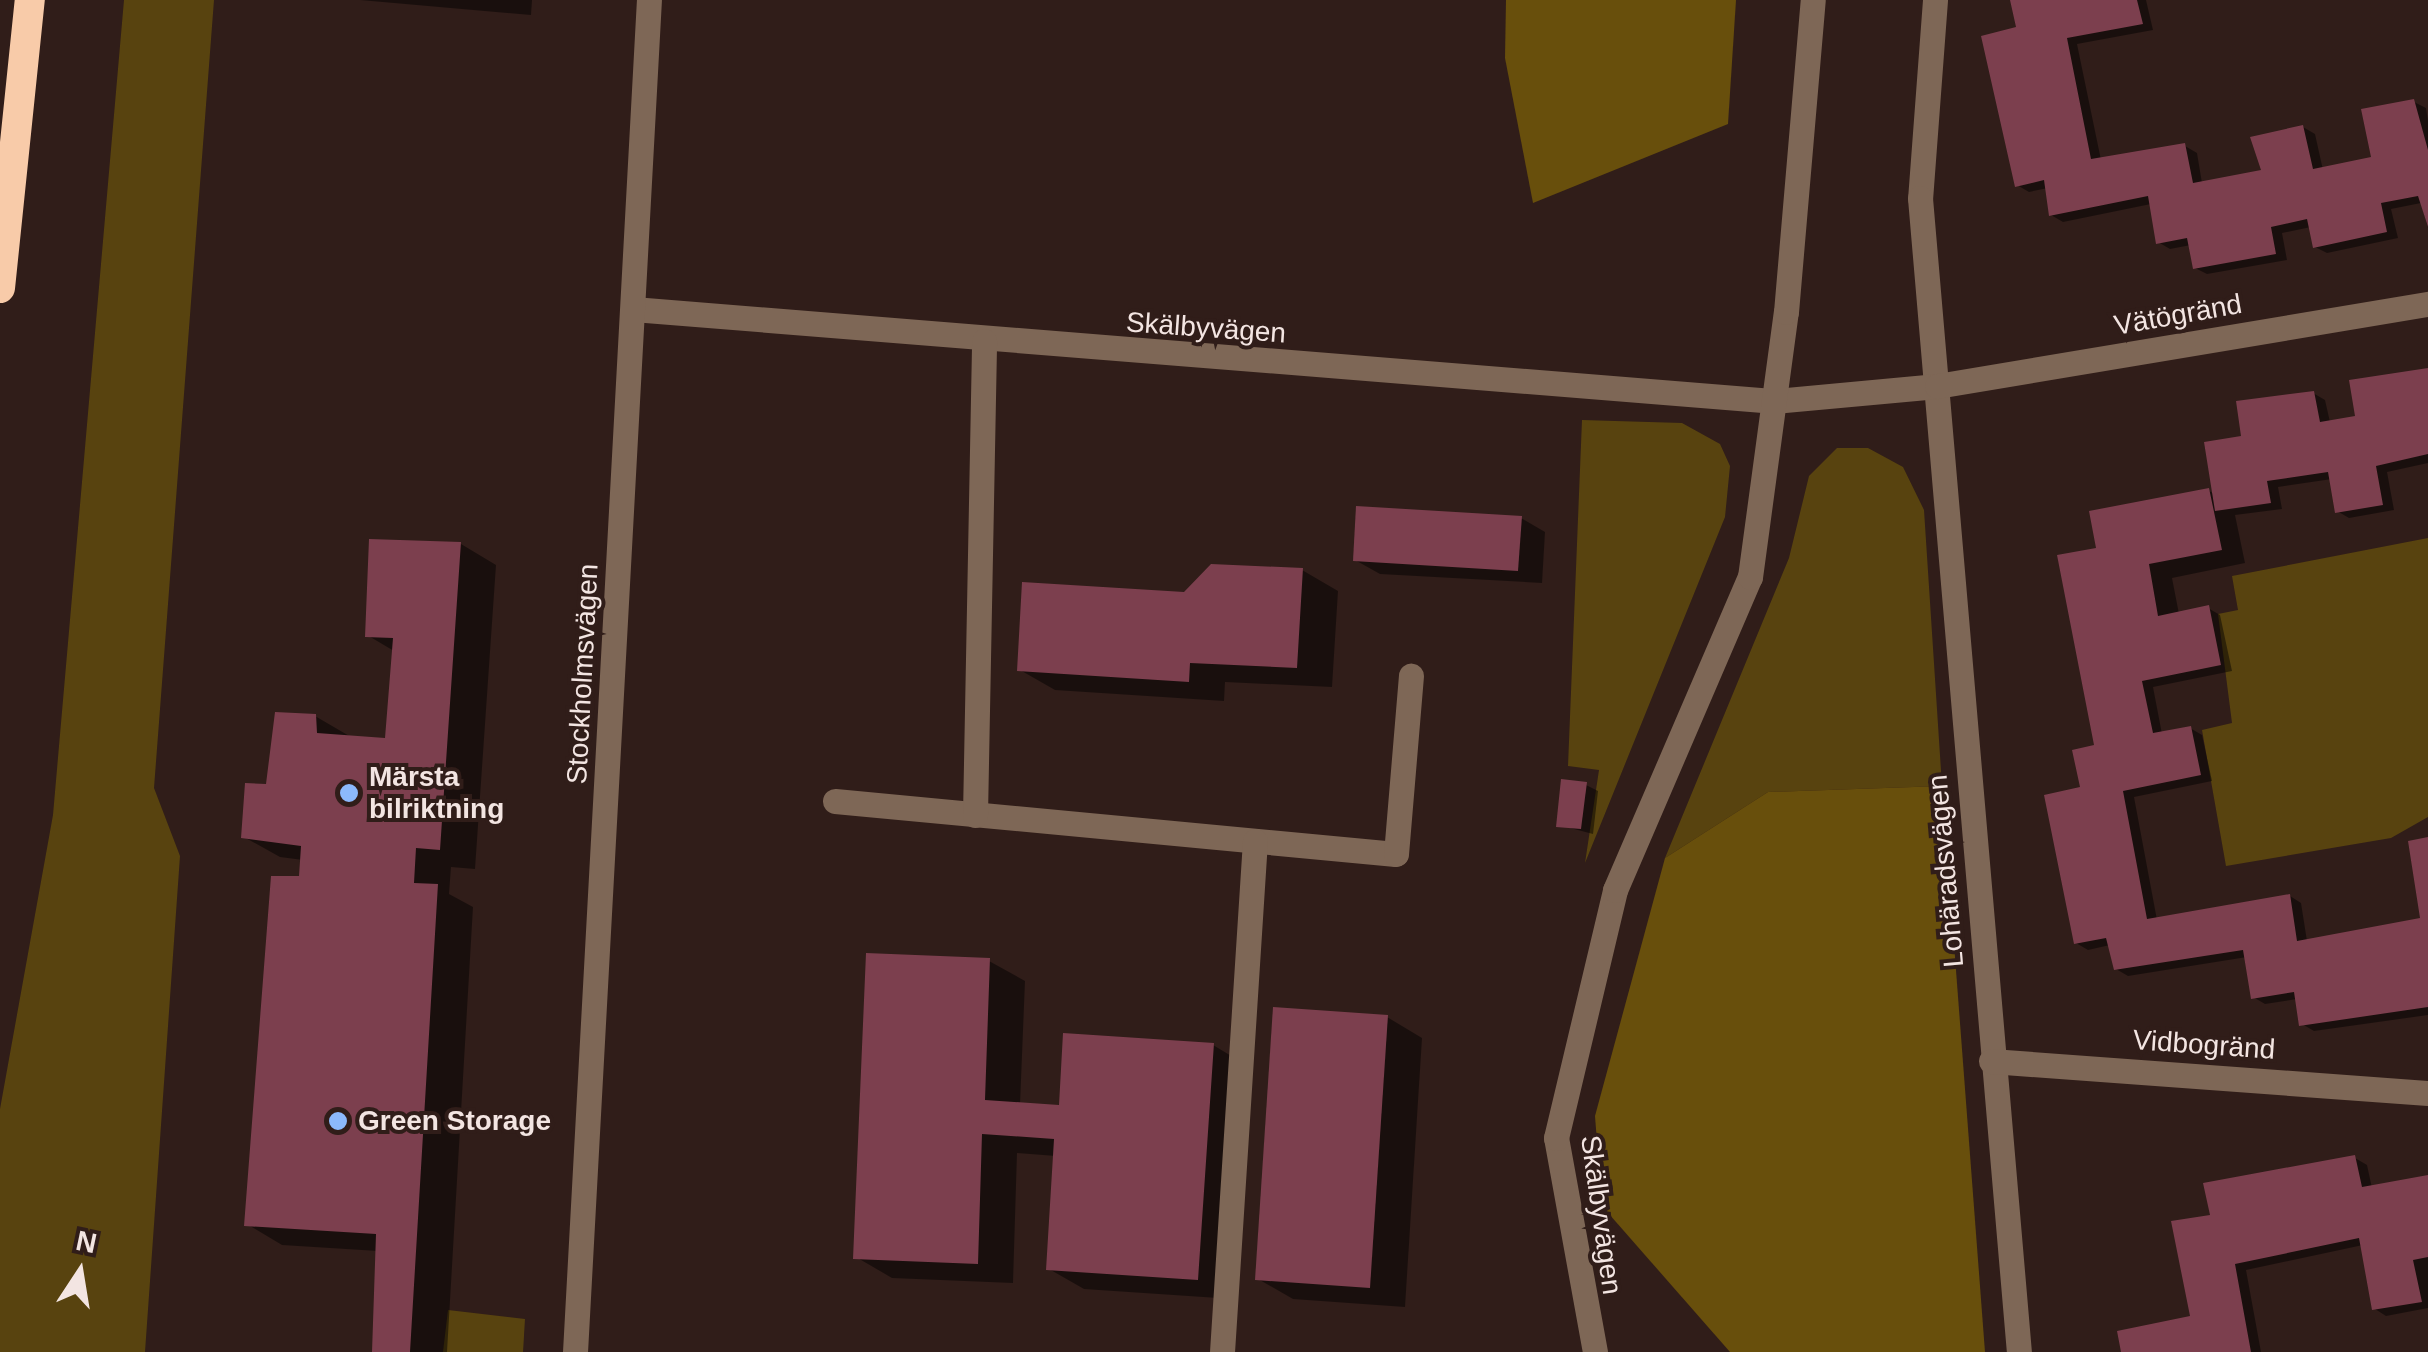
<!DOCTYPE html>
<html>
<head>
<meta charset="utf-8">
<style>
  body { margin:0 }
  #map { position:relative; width:2428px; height:1352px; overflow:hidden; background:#301d19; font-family:Helvetica,sans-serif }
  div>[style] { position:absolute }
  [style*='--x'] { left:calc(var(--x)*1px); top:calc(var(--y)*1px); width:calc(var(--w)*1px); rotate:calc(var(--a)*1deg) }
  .green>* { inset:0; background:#58430f }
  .forest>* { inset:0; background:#684f0c }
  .shadow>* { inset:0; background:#0007 }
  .building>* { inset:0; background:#7c3f4e }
  .minor>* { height:25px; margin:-12.5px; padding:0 12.5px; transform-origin:12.5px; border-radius:12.5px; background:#7e6756 }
  .highway>* { height:30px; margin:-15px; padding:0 15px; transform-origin:15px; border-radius:15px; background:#f8cba9 }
  .dots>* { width:28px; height:28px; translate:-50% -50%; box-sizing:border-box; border:5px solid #301d19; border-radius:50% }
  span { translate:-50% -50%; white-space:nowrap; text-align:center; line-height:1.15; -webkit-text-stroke:8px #301d19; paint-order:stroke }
  .street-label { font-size:28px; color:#f3e5e2 }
  .poi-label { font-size:28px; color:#f3e5e2; font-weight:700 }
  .left { translate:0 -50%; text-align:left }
  .north { position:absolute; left:30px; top:1222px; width:100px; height:100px; -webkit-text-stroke:8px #301d19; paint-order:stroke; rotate:12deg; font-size:28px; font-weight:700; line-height:40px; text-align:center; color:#f3e5e2 }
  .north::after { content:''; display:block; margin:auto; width:35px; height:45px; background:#f3e5e2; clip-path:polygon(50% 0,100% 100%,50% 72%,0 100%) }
</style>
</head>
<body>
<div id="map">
  <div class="green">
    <i style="clip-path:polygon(124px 0,214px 0,154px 788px,180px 856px,145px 1352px,0 1352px,0 1109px,53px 815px)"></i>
    <i style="clip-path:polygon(1582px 420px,1682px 423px,1720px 444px,1730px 466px,1725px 517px,1585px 863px,1599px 770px,1568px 766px)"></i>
    <i style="clip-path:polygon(1837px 448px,1868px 448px,1903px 467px,1924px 510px,1942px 786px,1768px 792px,1665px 858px,1789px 558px,1809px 476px)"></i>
    <i style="clip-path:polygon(2428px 538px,2428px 817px,2391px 838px,2226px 866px,2202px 730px,2232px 723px,2218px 614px,2238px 610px,2232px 576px)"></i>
    <i style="clip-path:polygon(448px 1310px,525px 1319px,523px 1352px,443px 1352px)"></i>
  </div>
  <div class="forest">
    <i style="clip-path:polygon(1506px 0,1736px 0,1728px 124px,1533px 203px,1505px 58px)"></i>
    <i style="clip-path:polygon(1942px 786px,1985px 1352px,1730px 1352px,1602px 1206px,1595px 1116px,1665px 858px,1768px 792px)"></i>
  </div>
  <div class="shadow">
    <i style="clip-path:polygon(360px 0,532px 0,531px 15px)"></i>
    <i style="clip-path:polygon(2012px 0,2146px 0,2153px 30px,2077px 44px,2101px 160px,2185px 146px,2197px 153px,2202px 183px,2264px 172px,2303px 127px,2315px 134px,2323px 170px,2374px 159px,2414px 102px,2426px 108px,2428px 121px,2428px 228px,2421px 203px,2391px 209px,2398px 238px,2327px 253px,2315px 247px,2311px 227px,2282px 233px,2287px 260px,2207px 274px,2195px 268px,2191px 245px,2170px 249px,2158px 242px,2151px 204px,2063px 222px,2051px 215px,2048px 188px,2029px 192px,2017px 185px,2019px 29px)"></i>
    <i style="clip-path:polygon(2428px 368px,2428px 463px,2387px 472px,2394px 510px,2349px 518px,2337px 511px,2332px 479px,2278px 487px,2282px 509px,2235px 515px,2245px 563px,2172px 578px,2179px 614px,2208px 608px,2220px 615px,2232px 671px,2153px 687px,2162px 734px,2190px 728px,2202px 735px,2212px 781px,2134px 797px,2157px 920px,2290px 896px,2301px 903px,2307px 941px,2423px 920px,2428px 840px,2428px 1015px,2314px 1031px,2302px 1024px,2297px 999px,2265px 1004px,2253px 997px,2247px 957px,2128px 976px,2116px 969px,2110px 945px,2088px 950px,2076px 943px,2082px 789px,2097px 747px,2099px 550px,2209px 491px,2215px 494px,2244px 438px,2313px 393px,2325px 400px,2330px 422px,2358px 418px)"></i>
    <i style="clip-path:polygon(1521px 518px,1545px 532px,1542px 583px,1380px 574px,1355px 560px)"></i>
    <i style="clip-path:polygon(461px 544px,496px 565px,475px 869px,451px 867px,449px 894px,473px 907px,447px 1352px,374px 1352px,378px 1251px,282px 1245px,247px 1224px,303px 860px,280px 857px,244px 837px,315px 716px,351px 737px,387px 741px,394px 651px,367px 635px)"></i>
    <i style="clip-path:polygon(1302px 570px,1338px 591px,1332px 687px,1225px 682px,1224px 701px,1055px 690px,1020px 670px,1186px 594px)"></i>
    <i style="clip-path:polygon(1586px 785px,1598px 791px,1593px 834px,1559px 825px)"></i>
    <i style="clip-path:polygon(989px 961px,1025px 981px,1020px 1105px,1061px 1107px,1213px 1045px,1248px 1066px,1233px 1299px,1084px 1289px,1049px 1269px,1056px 1156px,1017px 1153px,1013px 1283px,892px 1278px,856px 1257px)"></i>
    <i style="clip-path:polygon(1387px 1017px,1422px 1038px,1405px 1307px,1293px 1299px,1258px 1279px)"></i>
    <i style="clip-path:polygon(2355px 1158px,2367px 1165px,2372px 1188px,2428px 1178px,2428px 1308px,2386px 1316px,2375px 1309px,2363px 1245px,2246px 1270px,2261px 1352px,2124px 1352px,2193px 1318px,2213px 1217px)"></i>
  </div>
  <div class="building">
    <i style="clip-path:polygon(2010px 0,2137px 0,2143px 24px,2067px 38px,2091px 159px,2185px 143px,2193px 183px,2261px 170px,2250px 137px,2303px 125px,2313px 169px,2371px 157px,2361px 109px,2414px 99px,2428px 150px,2428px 227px,2418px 196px,2381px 203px,2387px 232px,2313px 248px,2307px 219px,2271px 227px,2276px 254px,2193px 269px,2187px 238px,2156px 244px,2148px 196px,2049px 216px,2044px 180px,2015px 187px,1981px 36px,2016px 27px)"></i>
    <i style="clip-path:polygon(2428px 368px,2428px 454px,2376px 466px,2383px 505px,2335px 513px,2328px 472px,2267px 481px,2271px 503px,2215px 511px,2204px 442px,2241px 436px,2236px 401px,2314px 391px,2320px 422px,2355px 416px,2349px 380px)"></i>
    <i style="clip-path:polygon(2209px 488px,2222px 550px,2149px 564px,2158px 616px,2209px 605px,2221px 665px,2142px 681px,2153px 733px,2191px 726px,2201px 775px,2123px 791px,2147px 919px,2290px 894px,2297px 941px,2420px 918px,2408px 841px,2428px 837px,2428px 1007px,2299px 1026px,2294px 992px,2251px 999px,2243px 950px,2114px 970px,2106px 938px,2074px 944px,2044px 795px,2080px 787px,2072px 750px,2094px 745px,2057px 555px,2096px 548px,2089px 511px)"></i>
    <i style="clip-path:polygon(1356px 506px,1522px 516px,1518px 571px,1353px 561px)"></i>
    <i style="clip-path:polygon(369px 539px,461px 542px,440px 850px,416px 848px,414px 883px,438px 884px,410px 1352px,372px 1352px,376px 1234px,244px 1226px,271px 876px,299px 876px,301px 846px,241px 838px,245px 783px,266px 784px,275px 712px,316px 714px,317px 733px,385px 738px,393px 638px,365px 637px)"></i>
    <i style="clip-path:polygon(1211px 564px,1303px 568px,1297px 668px,1190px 663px,1189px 682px,1017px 671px,1022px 582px,1184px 592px)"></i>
    <i style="clip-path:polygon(1561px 779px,1587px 782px,1581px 829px,1556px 827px)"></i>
    <i style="clip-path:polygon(866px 953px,990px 958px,985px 1100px,1059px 1105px,1063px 1033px,1214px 1043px,1198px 1280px,1046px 1270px,1054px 1139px,982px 1134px,978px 1264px,853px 1259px)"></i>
    <i style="clip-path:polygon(1273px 1007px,1388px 1015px,1370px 1288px,1255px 1280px)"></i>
    <i style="clip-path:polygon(2355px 1155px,2362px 1187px,2428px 1175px,2428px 1257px,2413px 1260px,2422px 1302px,2372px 1310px,2359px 1238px,2235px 1264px,2251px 1352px,2121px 1352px,2117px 1331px,2190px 1316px,2171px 1221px,2210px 1215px,2203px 1183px)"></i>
  </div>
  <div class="minor">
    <i style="--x:1935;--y:0;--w:199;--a:94.3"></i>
    <i style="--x:1920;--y:198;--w:1158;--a:85.1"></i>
    <i style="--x:633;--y:309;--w:1146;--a:4.61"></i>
    <i style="--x:1775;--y:401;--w:163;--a:-5.3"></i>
    <i style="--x:1937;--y:386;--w:498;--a:-9.5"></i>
    <i style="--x:835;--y:801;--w:563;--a:5.4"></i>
    <i style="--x:1396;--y:854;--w:179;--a:-85.2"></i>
    <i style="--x:975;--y:815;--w:474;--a:-88.9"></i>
    <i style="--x:1991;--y:1061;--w:438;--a:4.2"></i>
    <i style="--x:575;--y:1352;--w:1354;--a:-86.87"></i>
    <i style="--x:1222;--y:1352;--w:512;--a:-86.31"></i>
    <i style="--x:1595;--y:1352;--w:218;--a:-100.3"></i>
    <i style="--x:1556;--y:1138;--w:255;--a:-76.6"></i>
    <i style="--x:1615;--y:890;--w:341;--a:-66.7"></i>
    <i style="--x:1750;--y:577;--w:267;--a:-82.3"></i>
    <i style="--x:1786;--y:312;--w:313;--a:-85.1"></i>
  </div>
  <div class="highway">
    <i style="--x:0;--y:288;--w:290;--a:-84.1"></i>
  </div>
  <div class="dots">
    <i style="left:349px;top:793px;background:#8cb9fc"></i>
    <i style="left:338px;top:1121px;background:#8cb9fc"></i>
  </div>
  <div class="street-label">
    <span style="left:2178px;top:315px;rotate:-10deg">Vätögränd</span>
    <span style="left:1206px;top:328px;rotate:4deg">Skälbyvägen</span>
    <span style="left:583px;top:674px;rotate:-87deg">Stockholmsvägen</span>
    <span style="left:1946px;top:871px;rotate:-95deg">Lohäradsvägen</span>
    <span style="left:2204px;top:1045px;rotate:4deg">Vidbogränd</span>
    <span style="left:1601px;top:1215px;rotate:82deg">Skälbyvägen</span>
  </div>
  <div class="poi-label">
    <span class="left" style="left:369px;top:793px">Märsta<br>bilriktning</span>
    <span class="left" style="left:358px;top:1121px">Green Storage</span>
  </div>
  <div class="north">N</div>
</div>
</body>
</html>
